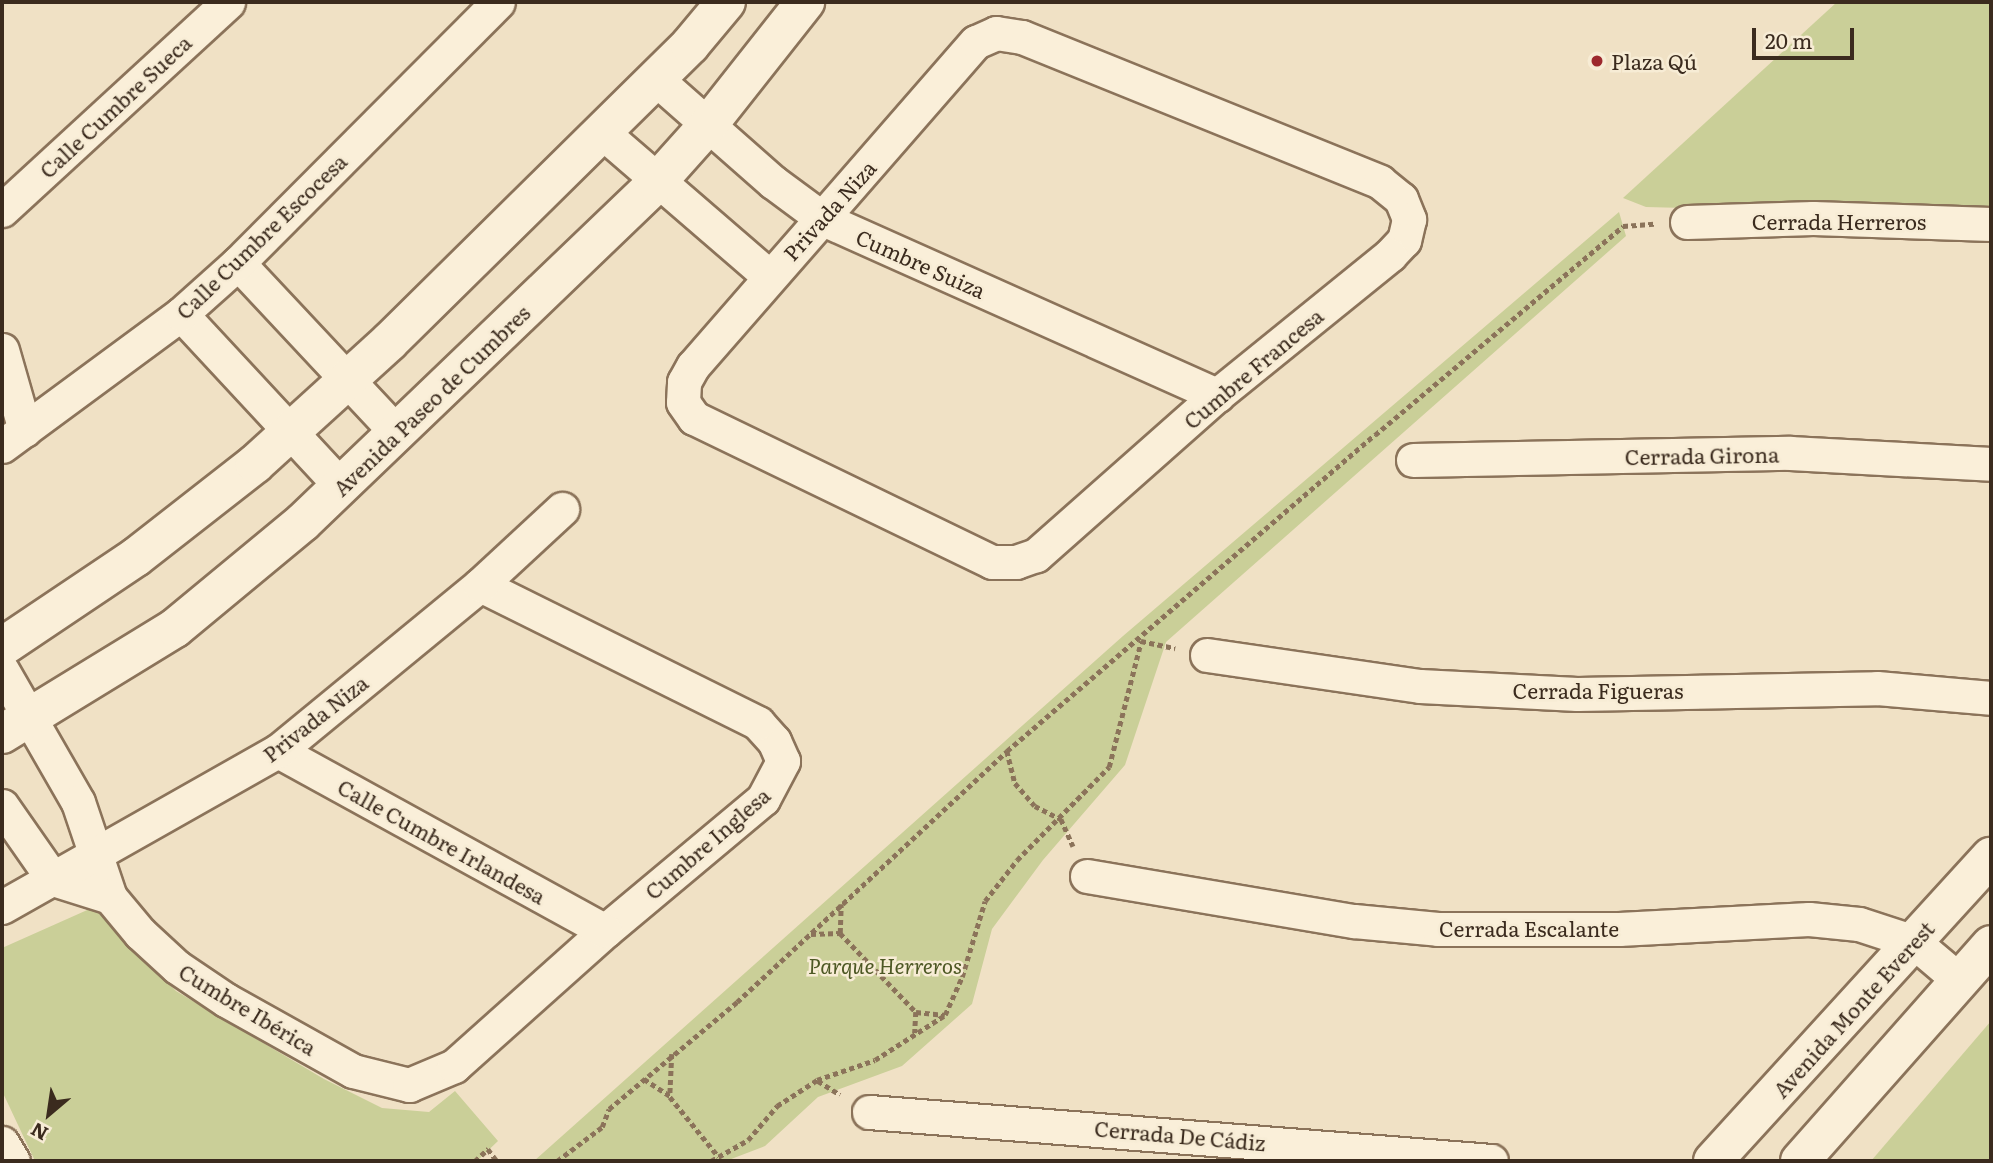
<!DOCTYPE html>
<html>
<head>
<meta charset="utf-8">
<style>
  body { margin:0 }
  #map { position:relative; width:1993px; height:1163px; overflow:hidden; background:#f0e1c5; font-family:Literata,serif }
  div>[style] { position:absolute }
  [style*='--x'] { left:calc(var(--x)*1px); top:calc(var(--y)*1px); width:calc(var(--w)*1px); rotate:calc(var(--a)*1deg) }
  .green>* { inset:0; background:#cacf98 }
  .path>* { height:4.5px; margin-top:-2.25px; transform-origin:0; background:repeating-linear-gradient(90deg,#8b735a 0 5px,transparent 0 8.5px) }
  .roads { filter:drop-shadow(2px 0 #8b735a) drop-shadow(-2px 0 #8b735a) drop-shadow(0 2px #8b735a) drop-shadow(0 -2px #8b735a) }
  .minor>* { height:33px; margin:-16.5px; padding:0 16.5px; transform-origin:16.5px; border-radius:16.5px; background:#faefd9 }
  .tertiary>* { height:38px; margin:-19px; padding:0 19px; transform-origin:19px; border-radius:19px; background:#faefd9 }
  .secondary>* { height:38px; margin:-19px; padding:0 19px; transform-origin:19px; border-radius:19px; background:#faefd9 }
  .dots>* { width:19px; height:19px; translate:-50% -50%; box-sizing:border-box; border:4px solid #f7ecd5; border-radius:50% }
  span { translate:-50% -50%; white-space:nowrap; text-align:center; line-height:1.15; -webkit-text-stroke:5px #f7ecd5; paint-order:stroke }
  .poi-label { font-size:21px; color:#3b2b1e }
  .left { translate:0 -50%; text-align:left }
  .street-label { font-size:21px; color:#3b2b1e }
  .park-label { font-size:21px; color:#4d5824; font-style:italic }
  .frame { position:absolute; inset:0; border:4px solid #3b2b1e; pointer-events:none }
  .north { position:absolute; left:14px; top:1079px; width:70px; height:70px; -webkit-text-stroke:5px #f7ecd5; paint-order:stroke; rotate:209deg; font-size:19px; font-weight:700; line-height:28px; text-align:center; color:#3b2b1e }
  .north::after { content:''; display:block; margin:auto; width:24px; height:32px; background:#3b2b1e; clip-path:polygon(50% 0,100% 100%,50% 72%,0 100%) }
  .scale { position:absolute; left:1752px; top:28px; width:102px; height:32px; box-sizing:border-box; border:4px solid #3b2b1e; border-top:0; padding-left:9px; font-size:21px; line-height:24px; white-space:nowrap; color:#3b2b1e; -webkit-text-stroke:5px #f7ecd5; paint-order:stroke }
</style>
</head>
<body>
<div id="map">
  <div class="green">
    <i style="clip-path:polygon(1837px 2px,1991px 2px,1991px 216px,1646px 207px,1623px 198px)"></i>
    <i style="clip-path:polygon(1619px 212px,1626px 236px,1166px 642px,1125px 765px,1043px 860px,992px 929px,972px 1004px,902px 1066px,818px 1097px,765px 1146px,726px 1161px,534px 1161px,1123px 636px)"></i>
    <i style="clip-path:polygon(94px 907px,176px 991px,324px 1079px,382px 1108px,429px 1112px,455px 1091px,498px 1141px,477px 1161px,35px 1161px,2px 1091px,2px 948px)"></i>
    <i style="clip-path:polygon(1991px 1021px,1991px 1161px,1871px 1161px)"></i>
  </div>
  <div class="path">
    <i style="--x:1007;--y:751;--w:33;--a:76"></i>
    <i style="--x:1015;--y:783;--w:30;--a:49"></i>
    <i style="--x:1035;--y:806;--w:29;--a:27"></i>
    <i style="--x:1061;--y:819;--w:30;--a:66"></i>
    <i style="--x:840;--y:933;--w:29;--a:-88"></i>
    <i style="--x:811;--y:934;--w:29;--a:-2"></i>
    <i style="--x:840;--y:933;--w:110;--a:46.1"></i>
    <i style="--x:916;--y:1012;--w:21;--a:93"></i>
    <i style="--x:916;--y:1012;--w:29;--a:6"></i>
    <i style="--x:672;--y:1054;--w:43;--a:92.7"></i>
    <i style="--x:670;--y:1097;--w:77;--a:50.8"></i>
    <i style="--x:644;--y:1079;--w:31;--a:33"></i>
    <i style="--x:818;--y:1081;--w:26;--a:32"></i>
    <i style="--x:475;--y:1161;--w:18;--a:-43"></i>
    <i style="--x:488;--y:1149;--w:15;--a:53"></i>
    <i style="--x:557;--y:1161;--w:56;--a:-37.1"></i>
    <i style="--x:602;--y:1127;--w:19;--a:-69"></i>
    <i style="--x:609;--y:1109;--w:167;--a:-39.9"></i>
    <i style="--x:737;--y:1002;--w:369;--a:-42.9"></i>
    <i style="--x:1007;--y:751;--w:485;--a:-40.7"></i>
    <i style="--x:1375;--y:435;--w:324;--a:-40.1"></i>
    <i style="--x:1623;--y:226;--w:31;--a:-4"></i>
    <i style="--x:711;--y:1161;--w:43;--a:-29.6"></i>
    <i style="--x:748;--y:1140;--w:45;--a:-49.5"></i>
    <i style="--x:777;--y:1106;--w:48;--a:-33"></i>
    <i style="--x:817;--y:1080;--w:61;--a:-19"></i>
    <i style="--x:875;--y:1060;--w:83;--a:-32.7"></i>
    <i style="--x:945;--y:1015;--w:42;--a:-65.9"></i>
    <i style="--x:962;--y:977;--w:79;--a:-73.2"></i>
    <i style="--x:985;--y:901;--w:52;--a:-52"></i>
    <i style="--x:1017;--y:860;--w:131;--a:-45.3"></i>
    <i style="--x:1109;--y:767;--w:130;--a:-75.7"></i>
    <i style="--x:1141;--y:641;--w:35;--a:12"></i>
  </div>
  <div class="roads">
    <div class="minor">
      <i style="--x:996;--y:33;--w:26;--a:9"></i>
      <i style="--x:1022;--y:37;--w:386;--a:22"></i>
      <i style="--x:1380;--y:182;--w:27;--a:39"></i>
      <i style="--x:1401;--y:199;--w:22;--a:68"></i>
      <i style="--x:1409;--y:219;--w:22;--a:103"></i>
      <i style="--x:1404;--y:240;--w:21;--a:133"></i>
      <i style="--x:1390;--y:255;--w:223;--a:141"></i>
      <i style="--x:1217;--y:395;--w:242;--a:138.5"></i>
      <i style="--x:1036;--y:555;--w:21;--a:161"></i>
      <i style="--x:1016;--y:562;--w:24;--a:180"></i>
      <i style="--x:992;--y:562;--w:331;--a:-154.2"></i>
      <i style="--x:694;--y:418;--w:19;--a:-125"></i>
      <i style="--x:683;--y:402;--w:20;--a:-87"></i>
      <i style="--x:684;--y:382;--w:18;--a:-61"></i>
      <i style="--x:693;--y:366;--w:430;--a:-48.9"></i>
      <i style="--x:976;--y:42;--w:22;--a:-24"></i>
      <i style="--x:656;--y:79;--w:156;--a:41.4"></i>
      <i style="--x:773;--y:182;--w:62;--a:36.5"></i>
      <i style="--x:823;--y:219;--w:432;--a:24.1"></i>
      <i style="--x:602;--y:132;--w:221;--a:40.8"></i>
      <i style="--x:2;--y:210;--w:307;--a:-42.6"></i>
      <i style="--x:1687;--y:222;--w:126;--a:-1.8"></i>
      <i style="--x:1813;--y:218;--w:178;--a:1.9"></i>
      <i style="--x:238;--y:263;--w:233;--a:46.9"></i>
      <i style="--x:181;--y:314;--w:235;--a:47.1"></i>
      <i style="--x:2;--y:350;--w:83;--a:74"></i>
      <i style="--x:2;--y:446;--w:222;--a:-36.4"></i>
      <i style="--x:181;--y:314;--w:76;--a:-41.8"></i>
      <i style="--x:238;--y:263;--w:368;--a:-45.1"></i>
      <i style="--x:1413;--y:460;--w:377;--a:-1.1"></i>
      <i style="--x:1790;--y:453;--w:201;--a:3.1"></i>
      <i style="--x:1207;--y:655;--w:215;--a:8.3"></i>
      <i style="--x:1420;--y:686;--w:157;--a:2.9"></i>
      <i style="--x:1577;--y:694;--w:300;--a:-1.1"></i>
      <i style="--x:1877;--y:688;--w:114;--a:5"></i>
      <i style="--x:2;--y:670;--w:152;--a:60.1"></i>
      <i style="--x:78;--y:802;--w:100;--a:71.4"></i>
      <i style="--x:110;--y:897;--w:47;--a:50.2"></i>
      <i style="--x:140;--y:933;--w:50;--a:42.6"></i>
      <i style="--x:177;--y:967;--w:59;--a:34"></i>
      <i style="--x:226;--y:1000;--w:145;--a:29.2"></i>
      <i style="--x:353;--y:1071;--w:58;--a:14"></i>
      <i style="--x:409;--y:1085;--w:49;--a:-22.9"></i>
      <i style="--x:454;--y:1066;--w:203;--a:-41.8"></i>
      <i style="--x:605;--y:931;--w:206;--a:-39.9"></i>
      <i style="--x:763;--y:799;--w:43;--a:-62.2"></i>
      <i style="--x:783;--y:761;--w:22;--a:-114"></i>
      <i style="--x:774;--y:741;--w:24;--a:-132"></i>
      <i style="--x:758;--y:723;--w:310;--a:-153.6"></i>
      <i style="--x:278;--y:751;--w:373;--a:28.8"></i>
      <i style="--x:2;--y:806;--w:89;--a:55.1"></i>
      <i style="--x:53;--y:879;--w:60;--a:17.5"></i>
      <i style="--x:1087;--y:876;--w:271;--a:9.6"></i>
      <i style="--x:1354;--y:921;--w:84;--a:5.4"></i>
      <i style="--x:1438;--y:929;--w:181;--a:0"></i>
      <i style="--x:1619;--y:929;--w:190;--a:-3"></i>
      <i style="--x:1809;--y:919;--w:50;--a:5.7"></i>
      <i style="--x:1859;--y:924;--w:58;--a:18.1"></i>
      <i style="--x:1914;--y:942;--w:59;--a:40.2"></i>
      <i style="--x:2;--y:907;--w:317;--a:-29.5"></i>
      <i style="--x:278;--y:751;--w:261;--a:-39.4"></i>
      <i style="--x:480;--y:585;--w:112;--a:-42.8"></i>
      <i style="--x:869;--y:1112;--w:624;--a:4.5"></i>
      <i style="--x:2;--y:1143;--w:21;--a:59"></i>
    </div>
    <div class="tertiary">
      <i style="--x:2;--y:647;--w:161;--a:-33.9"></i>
      <i style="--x:136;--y:557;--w:151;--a:-38"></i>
      <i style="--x:255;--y:464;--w:181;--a:-42.3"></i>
      <i style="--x:389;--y:342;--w:423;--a:-44.6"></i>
      <i style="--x:690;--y:45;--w:56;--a:-50.1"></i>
      <i style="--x:2;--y:734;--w:203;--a:-31.5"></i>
      <i style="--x:175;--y:628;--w:166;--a:-39.6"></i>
      <i style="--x:303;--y:522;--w:491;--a:-43.8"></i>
      <i style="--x:657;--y:182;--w:76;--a:-48.2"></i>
      <i style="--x:708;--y:125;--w:157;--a:-51.7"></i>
    </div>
    <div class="secondary">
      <i style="--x:1713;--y:1161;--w:412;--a:-47.6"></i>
      <i style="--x:1800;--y:1161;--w:288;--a:-48.5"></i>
    </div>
  </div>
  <div class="dots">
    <i style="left:1597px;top:61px;background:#9d282d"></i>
  </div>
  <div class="poi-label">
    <span class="left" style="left:1611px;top:61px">Plaza Qú</span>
  </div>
  <div class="street-label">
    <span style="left:115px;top:106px;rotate:-43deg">Calle Cumbre Sueca</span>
    <span style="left:829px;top:210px;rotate:-48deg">Privada Niza</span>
    <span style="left:1839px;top:221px">Cerrada Herreros</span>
    <span style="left:261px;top:236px;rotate:-44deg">Calle Cumbre Escocesa</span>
    <span style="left:921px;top:263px;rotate:24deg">Cumbre Suiza</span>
    <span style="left:1253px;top:368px;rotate:-40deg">Cumbre Francesa</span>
    <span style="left:431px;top:400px;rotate:-44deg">Avenida Paseo de Cumbres</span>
    <span style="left:1702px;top:455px;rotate:-1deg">Cerrada Girona</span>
    <span style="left:1598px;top:690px">Cerrada Figueras</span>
    <span style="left:315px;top:718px;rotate:-38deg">Privada Niza</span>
    <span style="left:442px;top:841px;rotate:29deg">Calle Cumbre Irlandesa</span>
    <span style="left:707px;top:843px;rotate:-41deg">Cumbre Inglesa</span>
    <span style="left:1529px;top:928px">Cerrada Escalante</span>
    <span style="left:248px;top:1009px;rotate:31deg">Cumbre Ibérica</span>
    <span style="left:1853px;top:1009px;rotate:-48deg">Avenida Monte Everest</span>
    <span style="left:1180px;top:1135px;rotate:5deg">Cerrada De Cádiz</span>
  </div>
  <div class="park-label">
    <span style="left:885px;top:965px">Parque Herreros</span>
  </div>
  <div class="frame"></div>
  <div class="north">N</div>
  <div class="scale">20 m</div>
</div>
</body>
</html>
